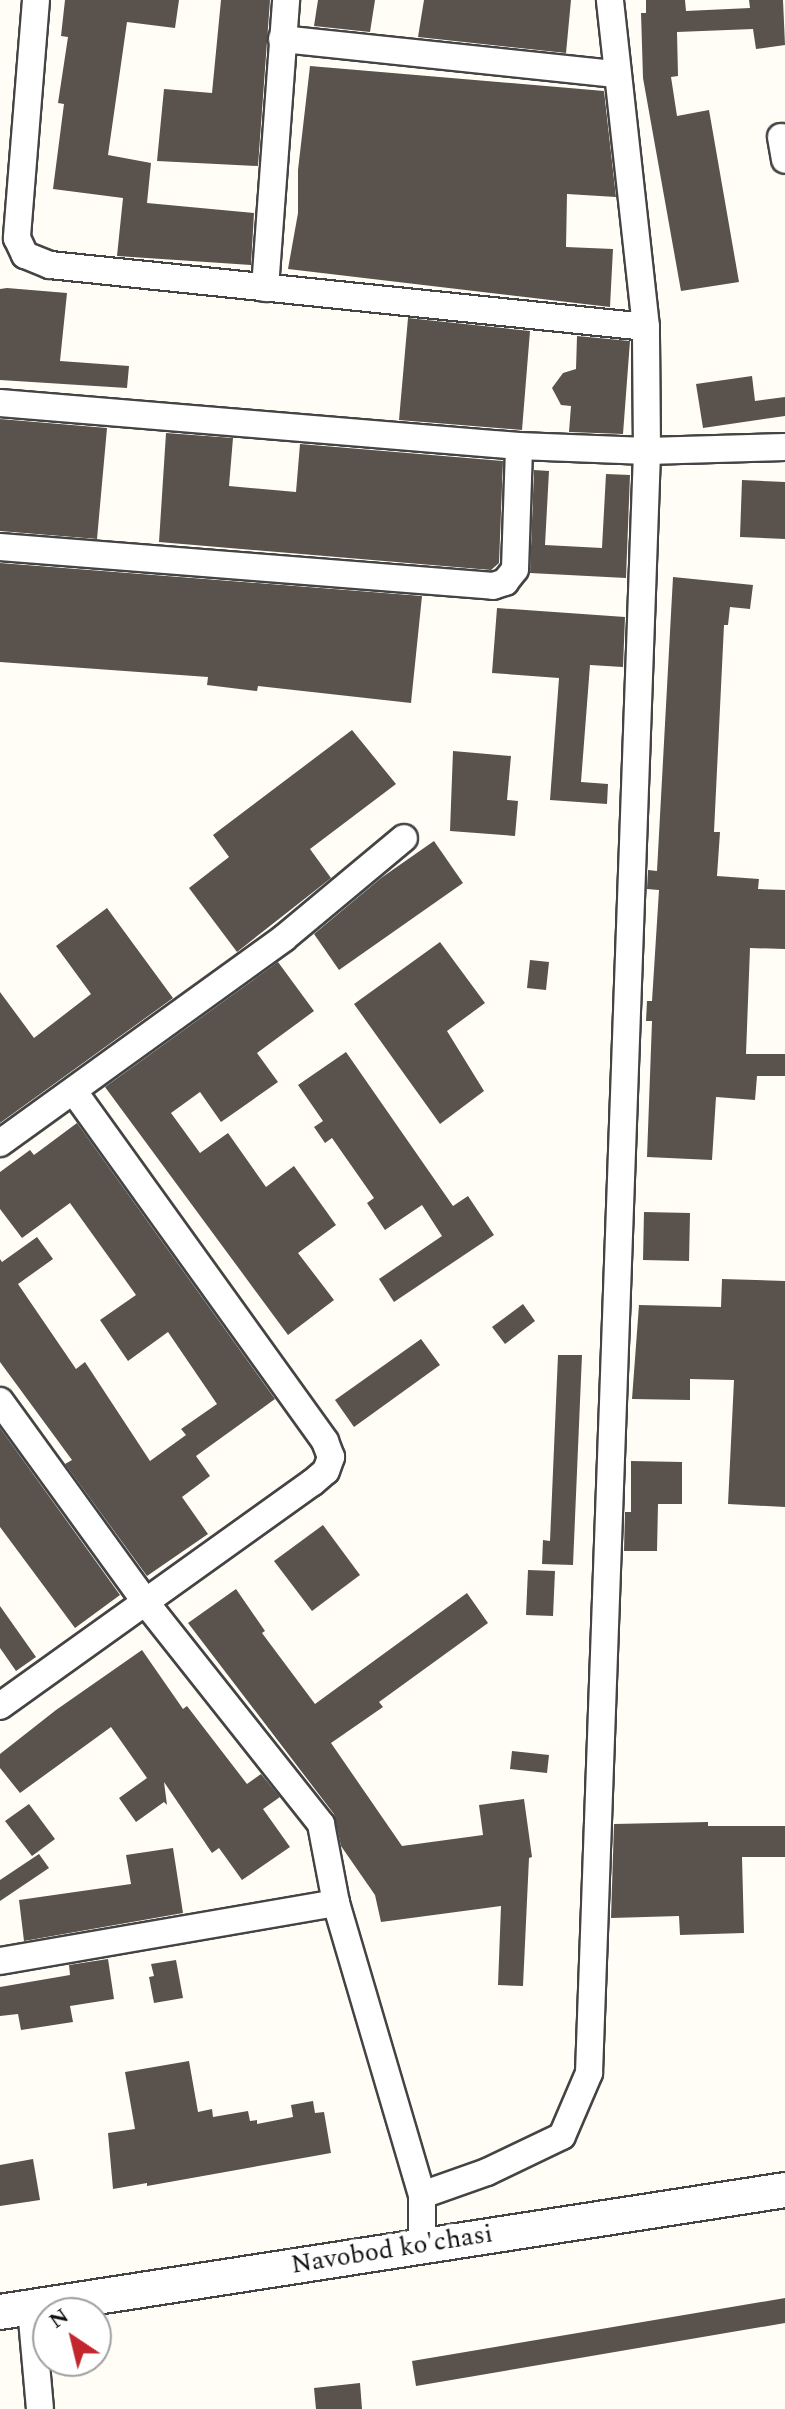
<!DOCTYPE html>
<html>
<head>
<meta charset="utf-8">
<style>
  body { margin:0 }
  #map { position:relative; width:785px; height:2409px; overflow:hidden; background:#fffdf5; font-family:Spectral,serif }
  div>[style] { position:absolute }
  [style*='--x'] { left:calc(var(--x)*1px); top:calc(var(--y)*1px); width:calc(var(--w)*1px); rotate:calc(var(--a)*1deg) }
  .building>* { inset:0; background:#5a524d }
  .roads { filter:drop-shadow(2px 0 #444) drop-shadow(-2px 0 #444) drop-shadow(0 2px #444) drop-shadow(0 -2px #444) }
  .minor>* { height:26px; margin:-13px; padding:0 13px; transform-origin:13px; border-radius:13px; background:#fff }
  .tertiary>* { height:34px; margin:-17px; padding:0 17px; transform-origin:17px; border-radius:17px; background:#fff }
  span { translate:-50% -50%; white-space:nowrap; text-align:center; line-height:1.15; -webkit-text-stroke:8px #fff; paint-order:stroke }
  .street-label { font-size:26px; color:#111 }
  .north { position:absolute; left:32px; top:2297px; width:80px; height:80px; box-sizing:border-box; background:#fff; border:2px solid #a0a0a0; border-radius:50%; rotate:325deg; font-size:22px; font-weight:700; line-height:32px; text-align:center; color:#111 }
  .north::after { content:''; display:block; margin:auto; width:28px; height:36px; background:#c4262e; clip-path:polygon(50% 0,100% 100%,50% 72%,0 100%) }
</style>
</head>
<body>
<div id="map">
  <div class="building">
    <i style="clip-path:polygon(65px 0,179px 0,175px 28px,127px 22px,108px 155px,151px 163px,147px 203px,254px 213px,251px 265px,117px 256px,123px 198px,53px 189px,64px 104px,58px 103px,68px 37px,61px 36px)"></i>
    <i style="clip-path:polygon(221px 0,270px 0,258px 166px,157px 161px,164px 89px,212px 93px)"></i>
    <i style="clip-path:polygon(318px 0,375px 0,370px 32px,314px 26px)"></i>
    <i style="clip-path:polygon(424px 0,571px 0,566px 53px,418px 37px)"></i>
    <i style="clip-path:polygon(646px 0,685px 0,686px 11px,750px 8px,749px 0,783px 0,785px 45px,756px 49px,753px 29px,677px 32px,678px 76px,671px 77px,677px 116px,709px 110px,739px 282px,681px 291px,643px 78px,641px 13px,646px 13px)"></i>
    <i style="clip-path:polygon(310px 66px,604px 91px,616px 197px,567px 194px,566px 247px,613px 249px,610px 307px,288px 269px,298px 213px,298px 170px)"></i>
    <i style="clip-path:polygon(7px 288px,67px 293px,60px 361px,129px 366px,127px 388px,0 380px,0 289px)"></i>
    <i style="clip-path:polygon(408px 318px,530px 331px,522px 430px,399px 420px)"></i>
    <i style="clip-path:polygon(577px 336px,630px 341px,623px 434px,569px 432px,571px 406px,561px 405px,552px 388px,563px 373px,576px 369px)"></i>
    <i style="clip-path:polygon(752px 376px,755px 401px,785px 397px,785px 416px,703px 428px,696px 384px)"></i>
    <i style="clip-path:polygon(0 419px,107px 428px,97px 539px,0 531px)"></i>
    <i style="clip-path:polygon(166px 433px,233px 438px,229px 486px,296px 492px,300px 444px,503px 461px,499px 563px,491px 570px,159px 542px)"></i>
    <i style="clip-path:polygon(534px 470px,549px 471px,545px 545px,602px 548px,606px 474px,630px 475px,626px 578px,530px 573px)"></i>
    <i style="clip-path:polygon(742px 480px,785px 482px,785px 539px,740px 537px)"></i>
    <i style="clip-path:polygon(0 563px,422px 596px,411px 703px,258px 686px,257px 691px,207px 685px,208px 677px,0 662px)"></i>
    <i style="clip-path:polygon(673px 577px,753px 585px,750px 609px,730px 607px,728px 625px,724px 625px,714px 832px,720px 832px,717px 876px,759px 879px,758px 889px,785px 890px,785px 949px,750px 948px,746px 1054px,785px 1054px,785px 1076px,757px 1076px,755px 1100px,716px 1097px,712px 1160px,647px 1157px,652px 1021px,646px 1021px,647px 1001px,652px 1001px,659px 890px,647px 889px,648px 870px,657px 871px)"></i>
    <i style="clip-path:polygon(497px 608px,625px 617px,623px 667px,590px 665px,581px 782px,608px 784px,607px 804px,550px 800px,559px 678px,492px 673px)"></i>
    <i style="clip-path:polygon(352px 730px,396px 784px,310px 849px,331px 878px,237px 952px,189px 888px,229px 857px,213px 835px)"></i>
    <i style="clip-path:polygon(453px 751px,511px 756px,507px 800px,518px 801px,515px 836px,450px 831px)"></i>
    <i style="clip-path:polygon(434px 841px,463px 883px,339px 970px,314px 934px,381px 878px)"></i>
    <i style="clip-path:polygon(107px 908px,173px 998px,0 1123px,0 992px,34px 1038px,91px 994px,56px 946px)"></i>
    <i style="clip-path:polygon(440px 942px,485px 1003px,447px 1031px,484px 1091px,440px 1124px,354px 1004px)"></i>
    <i style="clip-path:polygon(530px 960px,549px 962px,546px 990px,527px 988px)"></i>
    <i style="clip-path:polygon(278px 962px,314px 1011px,257px 1053px,278px 1082px,221px 1122px,200px 1092px,171px 1113px,200px 1153px,228px 1133px,266px 1187px,294px 1166px,336px 1225px,298px 1253px,334px 1300px,288px 1335px,105px 1087px)"></i>
    <i style="clip-path:polygon(346px 1052px,453px 1206px,468px 1196px,494px 1235px,394px 1302px,379px 1279px,442px 1236px,422px 1205px,385px 1230px,367px 1203px,374px 1198px,332px 1138px,325px 1143px,314px 1127px,323px 1121px,298px 1085px)"></i>
    <i style="clip-path:polygon(77px 1123px,275px 1399px,196px 1456px,210px 1476px,182px 1497px,208px 1534px,147px 1576px,65px 1464px,72px 1460px,0 1362px,0 1259px,2px 1262px,37px 1237px,53px 1259px,18px 1284px,76px 1369px,85px 1362px,150px 1461px,186px 1435px,181px 1429px,217px 1404px,168px 1332px,128px 1361px,100px 1320px,136px 1295px,70px 1203px,22px 1238px,0 1209px,0 1172px,30px 1150px,34px 1155px)"></i>
    <i style="clip-path:polygon(644px 1212px,690px 1213px,689px 1261px,643px 1260px)"></i>
    <i style="clip-path:polygon(722px 1279px,785px 1281px,785px 1507px,728px 1504px,734px 1380px,690px 1379px,690px 1400px,632px 1399px,639px 1305px,721px 1307px)"></i>
    <i style="clip-path:polygon(523px 1304px,535px 1321px,505px 1344px,492px 1327px)"></i>
    <i style="clip-path:polygon(421px 1339px,440px 1365px,354px 1427px,335px 1400px)"></i>
    <i style="clip-path:polygon(558px 1355px,582px 1355px,573px 1565px,542px 1564px,543px 1540px,550px 1541px)"></i>
    <i style="clip-path:polygon(0 1428px,120px 1595px,75px 1628px,0 1527px)"></i>
    <i style="clip-path:polygon(631px 1461px,682px 1462px,682px 1504px,658px 1504px,657px 1551px,624px 1551px,625px 1512px,631px 1512px)"></i>
    <i style="clip-path:polygon(323px 1525px,360px 1575px,312px 1611px,274px 1561px)"></i>
    <i style="clip-path:polygon(528px 1570px,555px 1571px,553px 1616px,526px 1615px)"></i>
    <i style="clip-path:polygon(236px 1589px,265px 1631px,262px 1633px,315px 1704px,467px 1593px,488px 1623px,379px 1702px,383px 1707px,331px 1743px,402px 1846px,483px 1835px,479px 1805px,524px 1799px,532px 1857px,529px 1858px,523px 1986px,498px 1985px,501px 1906px,381px 1922px,375px 1895px,341px 1846px,334px 1814px,188px 1623px)"></i>
    <i style="clip-path:polygon(0 1606px,36px 1657px,16px 1671px,0 1648px)"></i>
    <i style="clip-path:polygon(142px 1650px,183px 1709px,187px 1706px,247px 1784px,261px 1774px,280px 1797px,263px 1809px,290px 1847px,242px 1880px,219px 1848px,212px 1853px,164px 1782px,167px 1805px,164px 1802px,136px 1822px,119px 1798px,147px 1778px,111px 1727px,20px 1793px,0 1768px,0 1754px,56px 1710px)"></i>
    <i style="clip-path:polygon(512px 1751px,549px 1755px,547px 1773px,510px 1769px)"></i>
    <i style="clip-path:polygon(29px 1804px,55px 1839px,32px 1856px,5px 1821px)"></i>
    <i style="clip-path:polygon(708px 1822px,708px 1826px,785px 1826px,785px 1857px,742px 1857px,744px 1933px,680px 1935px,679px 1916px,611px 1918px,614px 1824px)"></i>
    <i style="clip-path:polygon(173px 1848px,183px 1913px,24px 1941px,19px 1900px,131px 1884px,126px 1855px)"></i>
    <i style="clip-path:polygon(39px 1854px,49px 1868px,0 1901px,0 1880px)"></i>
    <i style="clip-path:polygon(108px 1959px,114px 1999px,70px 2006px,73px 2022px,21px 2030px,18px 2014px,0 2016px,0 1987px,70px 1975px,69px 1965px)"></i>
    <i style="clip-path:polygon(176px 1960px,183px 1998px,154px 2003px,149px 1977px,154px 1976px,151px 1964px)"></i>
    <i style="clip-path:polygon(189px 2061px,198px 2112px,212px 2109px,213px 2117px,248px 2111px,250px 2121px,257px 2120px,257px 2124px,293px 2117px,291px 2105px,313px 2101px,315px 2113px,324px 2112px,331px 2153px,147px 2186px,147px 2183px,113px 2189px,108px 2133px,135px 2129px,125px 2072px)"></i>
    <i style="clip-path:polygon(33px 2159px,40px 2200px,0 2206px,0 2165px)"></i>
    <i style="clip-path:polygon(785px 2298px,785px 2323px,416px 2386px,412px 2361px)"></i>
    <i style="clip-path:polygon(360px 2383px,362px 2409px,316px 2409px,314px 2388px)"></i>
  </div>
  <div class="roads">
    <div class="minor">
      <i style="--x:36;--y:0;--w:239;--a:94.6"></i>
      <i style="--x:17;--y:238;--w:19;--a:65"></i>
      <i style="--x:25;--y:255;--w:27;--a:22"></i>
      <i style="--x:50;--y:265;--w:599;--a:5.94"></i>
      <i style="--x:282;--y:39;--w:337;--a:6"></i>
      <i style="--x:781;--y:137;--w:23;--a:80"></i>
      <i style="--x:265;--y:288;--w:289;--a:-85.8"></i>
      <i style="--x:0;--y:403;--w:521;--a:4.74"></i>
      <i style="--x:519;--y:446;--w:128;--a:2.2"></i>
      <i style="--x:647;--y:451;--w:138;--a:-1.7"></i>
      <i style="--x:0;--y:547;--w:495;--a:4.5"></i>
      <i style="--x:493;--y:586;--w:13;--a:-18"></i>
      <i style="--x:505;--y:582;--w:16;--a:-52"></i>
      <i style="--x:515;--y:569;--w:123;--a:-88.1"></i>
      <i style="--x:0;--y:1143;--w:350;--a:-35.8"></i>
      <i style="--x:284;--y:938;--w:156;--a:-39.8"></i>
      <i style="--x:0;--y:1401;--w:249;--a:54.1"></i>
      <i style="--x:146;--y:1603;--w:282;--a:51.6"></i>
      <i style="--x:321;--y:1824;--w:80;--a:79.2"></i>
      <i style="--x:336;--y:1903;--w:304;--a:73.6"></i>
      <i style="--x:0;--y:1706;--w:384;--a:-35.6"></i>
      <i style="--x:312;--y:1483;--w:18;--a:-41"></i>
      <i style="--x:326;--y:1471;--w:15;--a:-70"></i>
      <i style="--x:331;--y:1457;--w:17;--a:-111"></i>
      <i style="--x:325;--y:1441;--w:430;--a:-125.7"></i>
      <i style="--x:0;--y:1961;--w:341;--a:-9.8"></i>
      <i style="--x:422;--y:2246;--w:51;--a:-90"></i>
      <i style="--x:422;--y:2195;--w:69;--a:-19.5"></i>
      <i style="--x:487;--y:2172;--w:83;--a:-25.6"></i>
      <i style="--x:562;--y:2136;--w:69;--a:-66.8"></i>
      <i style="--x:589;--y:2073;--w:1623;--a:-87.95"></i>
      <i style="--x:647;--y:451;--w:124;--a:-90.5"></i>
      <i style="--x:646;--y:327;--w:329;--a:-96.3"></i>
      <i style="--x:31;--y:2308;--w:101;--a:84.9"></i>
    </div>
    <div class="tertiary">
      <i style="--x:0;--y:2312;--w:794;--a:-8.83"></i>
    </div>
  </div>
  <div class="street-label">
    <span style="left:392px;top:2250px;rotate:-9deg">Navobod ko'chasi</span>
  </div>
  <div class="north">N</div>
</div>
</body>
</html>
